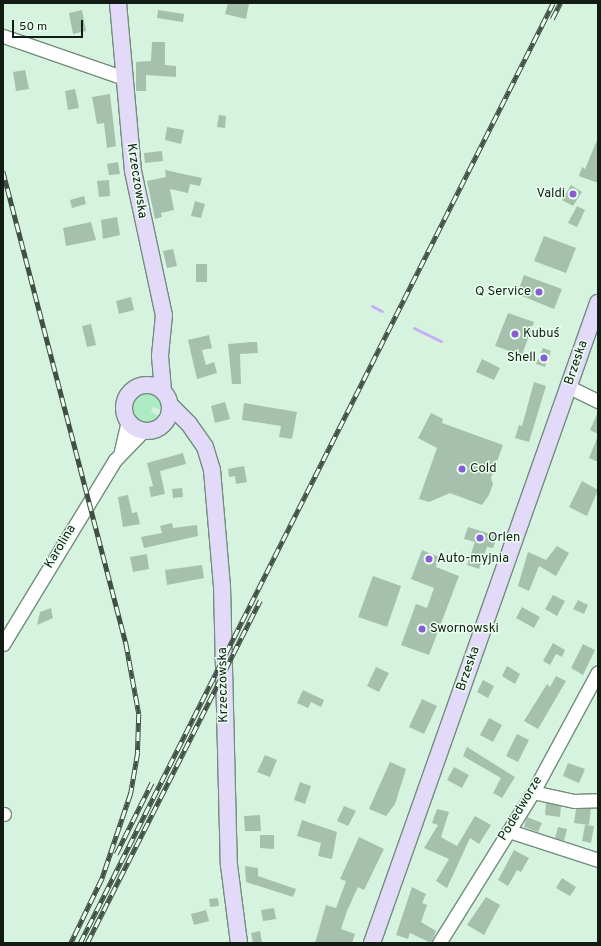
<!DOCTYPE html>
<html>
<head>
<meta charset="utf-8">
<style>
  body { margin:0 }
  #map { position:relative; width:601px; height:946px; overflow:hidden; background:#d6f3e0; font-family:Overpass,sans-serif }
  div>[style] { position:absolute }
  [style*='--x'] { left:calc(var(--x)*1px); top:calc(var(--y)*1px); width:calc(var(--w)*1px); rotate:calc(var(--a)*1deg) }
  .green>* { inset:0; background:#adecc3 }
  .stream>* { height:3px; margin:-1.5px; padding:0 1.5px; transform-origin:1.5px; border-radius:1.5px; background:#c4b1f4 }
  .building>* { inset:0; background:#a5c1ae }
  .roads { filter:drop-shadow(1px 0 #738d7c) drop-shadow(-1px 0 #738d7c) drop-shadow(0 1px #738d7c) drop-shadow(0 -1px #738d7c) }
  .minor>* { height:13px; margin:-6.5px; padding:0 6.5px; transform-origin:6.5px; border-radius:6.5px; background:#fff }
  .major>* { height:16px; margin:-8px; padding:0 8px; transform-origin:8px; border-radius:8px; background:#e3dafa }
  .major>.ring { margin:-8px; padding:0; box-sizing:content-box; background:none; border:16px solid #e3dafa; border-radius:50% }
  .rail>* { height:4.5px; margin-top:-2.25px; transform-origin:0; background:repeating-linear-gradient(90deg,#e8ffef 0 9px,#414f45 0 18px); box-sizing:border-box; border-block:1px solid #414f45 }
  .dots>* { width:11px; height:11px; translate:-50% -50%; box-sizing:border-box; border:2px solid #e8ffef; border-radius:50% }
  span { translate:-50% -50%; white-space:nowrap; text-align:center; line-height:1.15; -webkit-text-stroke:3px #e8ffef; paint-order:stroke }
  .street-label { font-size:13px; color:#121c15 }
  .poi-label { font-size:13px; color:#121c15 }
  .right { translate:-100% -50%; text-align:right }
  .left { translate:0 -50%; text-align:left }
  .frame { position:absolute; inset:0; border:4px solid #121c15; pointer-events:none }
  .scale { position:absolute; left:12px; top:20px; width:71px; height:18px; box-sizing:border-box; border:2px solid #121c15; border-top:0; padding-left:5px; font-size:12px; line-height:14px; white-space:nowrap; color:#121c15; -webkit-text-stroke:3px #e8ffef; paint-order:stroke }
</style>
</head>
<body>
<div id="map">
  <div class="green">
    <i style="clip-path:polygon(145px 392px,157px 395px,163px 407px,161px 410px,153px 407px,151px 412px,160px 416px,150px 423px,141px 422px,132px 412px,134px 399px)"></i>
  </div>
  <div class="stream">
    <i style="--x:372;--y:306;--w:11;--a:27"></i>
    <i style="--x:414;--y:328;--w:30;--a:26"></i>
  </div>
  <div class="building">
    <i style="clip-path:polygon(228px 3px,249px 3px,246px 19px,225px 14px)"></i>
    <i style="clip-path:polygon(82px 10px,86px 31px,73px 34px,69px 13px)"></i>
    <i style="clip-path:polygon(158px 10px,184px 14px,183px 22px,157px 18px)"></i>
    <i style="clip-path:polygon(152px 42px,165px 42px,165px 65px,176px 66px,176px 77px,146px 75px,146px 91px,136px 91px,136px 62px,151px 61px)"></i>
    <i style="clip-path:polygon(25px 70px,29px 89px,16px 91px,13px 72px)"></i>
    <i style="clip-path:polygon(75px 89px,79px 108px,68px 110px,65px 91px)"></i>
    <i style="clip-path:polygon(110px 94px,116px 146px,107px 148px,104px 123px,97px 124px,92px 97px)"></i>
    <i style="clip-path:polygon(219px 115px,226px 116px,225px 128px,217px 127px)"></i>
    <i style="clip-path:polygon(167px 127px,184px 130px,181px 144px,165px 140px)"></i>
    <i style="clip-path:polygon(598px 138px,598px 183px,579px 176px,582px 167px,585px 169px)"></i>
    <i style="clip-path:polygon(162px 151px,163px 161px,145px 163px,144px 153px)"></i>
    <i style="clip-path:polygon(118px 162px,120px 174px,109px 175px,107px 164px)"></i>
    <i style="clip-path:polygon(165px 170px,202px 178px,200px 186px,190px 184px,188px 193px,170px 189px,174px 210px,161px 213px,162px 217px,155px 219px,147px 181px,166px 177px)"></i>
    <i style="clip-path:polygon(109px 180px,110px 196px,99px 197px,97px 181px)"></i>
    <i style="clip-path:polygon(571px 185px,582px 192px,573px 206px,562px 200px)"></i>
    <i style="clip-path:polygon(84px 196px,86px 204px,72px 208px,70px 200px)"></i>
    <i style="clip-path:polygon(195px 201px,205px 204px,201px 218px,191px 216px)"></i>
    <i style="clip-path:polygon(577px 206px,585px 210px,577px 227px,568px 223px)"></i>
    <i style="clip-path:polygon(117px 217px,120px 235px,103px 239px,101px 220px)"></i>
    <i style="clip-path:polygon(91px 222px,96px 240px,66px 246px,63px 228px)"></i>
    <i style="clip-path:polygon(544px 236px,576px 248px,566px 273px,534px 261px)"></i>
    <i style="clip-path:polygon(173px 249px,177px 266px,167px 268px,163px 251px)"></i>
    <i style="clip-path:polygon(196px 264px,207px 264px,207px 282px,196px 282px)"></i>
    <i style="clip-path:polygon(524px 275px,562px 289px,554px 309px,517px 294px)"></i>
    <i style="clip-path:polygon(131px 297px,134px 310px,119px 314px,116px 301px)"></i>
    <i style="clip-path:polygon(508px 313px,534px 322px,522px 355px,495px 346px)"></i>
    <i style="clip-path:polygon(91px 324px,96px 345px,87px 347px,82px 326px)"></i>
    <i style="clip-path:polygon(209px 335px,212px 348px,202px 350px,206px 365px,214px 362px,217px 373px,197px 379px,188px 340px)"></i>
    <i style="clip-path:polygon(251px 342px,257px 342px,258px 353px,240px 354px,241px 384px,232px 384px,228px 344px)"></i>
    <i style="clip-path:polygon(543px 348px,551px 351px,545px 367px,536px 364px)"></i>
    <i style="clip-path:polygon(482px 359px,500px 368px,494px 380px,476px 372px)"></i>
    <i style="clip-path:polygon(534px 382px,546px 386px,529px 442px,515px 438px,519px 425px,522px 426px)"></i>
    <i style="clip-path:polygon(225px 402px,230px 419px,215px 423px,211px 406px)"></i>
    <i style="clip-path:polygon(244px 403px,297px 412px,292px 439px,279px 437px,281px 426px,242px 420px)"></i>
    <i style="clip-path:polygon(598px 412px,598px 434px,590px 430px)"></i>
    <i style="clip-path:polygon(431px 413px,443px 419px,442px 423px,503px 445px,491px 478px,493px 484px,489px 495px,482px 505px,450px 493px,429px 502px,419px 499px,437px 448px,418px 438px)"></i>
    <i style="clip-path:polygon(598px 436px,598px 462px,589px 458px)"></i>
    <i style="clip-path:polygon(183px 453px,186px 464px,160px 471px,165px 494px,151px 497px,149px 487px,153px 486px,147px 463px)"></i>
    <i style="clip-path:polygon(244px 466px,247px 482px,236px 484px,235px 476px,229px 477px,228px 469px)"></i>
    <i style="clip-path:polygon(582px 481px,598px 490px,587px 516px,569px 507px)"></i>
    <i style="clip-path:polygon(182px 488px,183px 497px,173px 498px,172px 489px)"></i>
    <i style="clip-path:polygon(128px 495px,132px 513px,137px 512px,140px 524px,123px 527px,118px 497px)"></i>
    <i style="clip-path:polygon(172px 523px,173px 528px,197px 525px,198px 536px,144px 548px,141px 537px,162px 533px,160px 526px)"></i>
    <i style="clip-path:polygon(468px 527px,497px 536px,493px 548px,487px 547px,479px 569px,467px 565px,475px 542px,464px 539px)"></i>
    <i style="clip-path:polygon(557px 546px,569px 553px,556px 576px,539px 566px,529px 591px,518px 586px,528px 552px,546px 560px)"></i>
    <i style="clip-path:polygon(422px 550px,439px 557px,436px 567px,459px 576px,429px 655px,401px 645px,416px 604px,427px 608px,434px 588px,411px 579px)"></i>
    <i style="clip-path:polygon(147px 554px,149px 569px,133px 572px,130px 557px)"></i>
    <i style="clip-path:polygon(202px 565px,204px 578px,167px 585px,165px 570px)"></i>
    <i style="clip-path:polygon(373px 576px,401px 586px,387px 627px,358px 617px)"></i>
    <i style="clip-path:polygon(553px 595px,565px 601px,557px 616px,545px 609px)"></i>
    <i style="clip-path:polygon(578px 600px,588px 605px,584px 614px,573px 609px)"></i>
    <i style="clip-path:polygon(522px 607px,540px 617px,534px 628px,516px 618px)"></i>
    <i style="clip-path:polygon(51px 608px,53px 618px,37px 625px,40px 612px)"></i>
    <i style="clip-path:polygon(553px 643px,565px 650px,562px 657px,556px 654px,550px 665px,543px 661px)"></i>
    <i style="clip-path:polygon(583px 644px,595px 650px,583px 675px,571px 668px)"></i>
    <i style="clip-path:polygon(507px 666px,520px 674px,515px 684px,502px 676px)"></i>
    <i style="clip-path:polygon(376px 667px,389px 673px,379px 692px,367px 686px)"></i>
    <i style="clip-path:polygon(556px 676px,566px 681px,538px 729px,524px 721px,547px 684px,550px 687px)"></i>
    <i style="clip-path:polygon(483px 680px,494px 686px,488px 698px,477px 692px)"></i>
    <i style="clip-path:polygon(303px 690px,324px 700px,321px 707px,311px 702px,308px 708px,297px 703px)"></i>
    <i style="clip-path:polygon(422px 699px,437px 706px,424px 734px,409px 727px)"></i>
    <i style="clip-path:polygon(489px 718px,502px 725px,493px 742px,480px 735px)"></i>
    <i style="clip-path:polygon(517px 734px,529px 740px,518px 762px,506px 756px)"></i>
    <i style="clip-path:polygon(467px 747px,515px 777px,502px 798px,493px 793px,501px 778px,463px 756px)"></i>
    <i style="clip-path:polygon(265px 755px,277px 760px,270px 777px,257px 772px)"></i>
    <i style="clip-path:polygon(390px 762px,406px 769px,395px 804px,386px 816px,369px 809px)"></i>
    <i style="clip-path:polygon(568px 763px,585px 769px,579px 783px,563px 776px)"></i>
    <i style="clip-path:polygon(454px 767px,469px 775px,462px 788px,447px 780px)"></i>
    <i style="clip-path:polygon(300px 782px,311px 786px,305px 804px,294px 800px)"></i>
    <i style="clip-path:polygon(546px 803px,561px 806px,560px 817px,545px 815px)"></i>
    <i style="clip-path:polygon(344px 806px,356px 811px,348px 826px,337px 821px)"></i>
    <i style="clip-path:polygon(591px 808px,589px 825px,574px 823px,576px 809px)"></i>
    <i style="clip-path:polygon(437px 809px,449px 812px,441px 837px,457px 846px,475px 816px,491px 825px,479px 844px,470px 838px,447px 888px,436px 881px,449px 859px,424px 848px,438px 825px,432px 823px)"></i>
    <i style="clip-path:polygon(260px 815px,261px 831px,245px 831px,244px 816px)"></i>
    <i style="clip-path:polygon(527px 817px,542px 823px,538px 832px,524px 827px)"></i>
    <i style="clip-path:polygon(302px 820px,337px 832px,332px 859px,318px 856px,321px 843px,297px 836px)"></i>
    <i style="clip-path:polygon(585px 825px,594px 826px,591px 843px,582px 841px)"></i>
    <i style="clip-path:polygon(558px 827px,567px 829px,564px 841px,555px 838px)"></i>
    <i style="clip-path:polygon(260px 835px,274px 835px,274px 849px,260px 848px)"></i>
    <i style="clip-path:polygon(359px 837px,384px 849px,364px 890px,358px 887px,347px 911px,341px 929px,355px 934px,352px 943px,315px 943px,326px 905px,336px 908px,346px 881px,340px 879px)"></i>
    <i style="clip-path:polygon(514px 850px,529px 858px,521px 872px,517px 870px,508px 886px,498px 880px)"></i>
    <i style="clip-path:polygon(245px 866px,258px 868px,258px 876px,296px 889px,293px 897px,246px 882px)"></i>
    <i style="clip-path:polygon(562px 878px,576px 887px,570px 896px,556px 888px)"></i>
    <i style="clip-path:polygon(412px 887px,426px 894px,422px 903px,427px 905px,421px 922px,436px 931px,431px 943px,410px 933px,408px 939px,396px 935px)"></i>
    <i style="clip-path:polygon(486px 897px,500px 905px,484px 935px,467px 925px)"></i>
    <i style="clip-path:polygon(218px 898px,219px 906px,210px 907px,209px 899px)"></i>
    <i style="clip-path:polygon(274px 908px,276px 919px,263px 921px,261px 910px)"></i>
    <i style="clip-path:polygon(206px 910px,209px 921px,194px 925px,191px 914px)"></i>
    <i style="clip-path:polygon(260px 931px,262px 943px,253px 943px,251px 933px)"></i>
  </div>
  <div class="roads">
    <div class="minor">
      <i style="--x:3;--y:36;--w:128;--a:19.1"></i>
      <i style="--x:569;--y:387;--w:32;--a:26"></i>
      <i style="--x:121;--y:451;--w:32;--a:-77"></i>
      <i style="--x:3;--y:644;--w:215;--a:-58.7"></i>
      <i style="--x:115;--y:460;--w:40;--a:-46"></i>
      <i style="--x:533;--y:792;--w:42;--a:12.4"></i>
      <i style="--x:574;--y:801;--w:24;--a:-2"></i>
      <i style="--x:3;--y:814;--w:1;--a:0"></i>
      <i style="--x:509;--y:831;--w:94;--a:18"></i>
      <i style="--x:439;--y:943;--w:178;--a:-58.1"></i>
      <i style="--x:533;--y:792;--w:136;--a:-61.6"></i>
    </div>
    <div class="major">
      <i style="--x:118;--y:3;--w:169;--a:84.9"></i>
      <i style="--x:133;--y:171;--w:147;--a:77.9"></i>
      <i style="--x:164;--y:315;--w:41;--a:95.6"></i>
      <i style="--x:160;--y:356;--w:33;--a:85"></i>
      <i class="ring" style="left:124px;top:385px;width:30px;height:30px"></i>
      <i style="--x:171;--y:406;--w:25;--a:45"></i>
      <i style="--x:189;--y:424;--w:28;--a:55"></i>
      <i style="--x:205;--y:447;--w:24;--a:73"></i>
      <i style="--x:212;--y:470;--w:116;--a:85.1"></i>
      <i style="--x:222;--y:586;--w:279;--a:88.6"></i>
      <i style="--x:229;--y:865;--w:79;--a:82.7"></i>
      <i style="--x:372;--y:943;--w:679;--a:-70.55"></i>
    </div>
  </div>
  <div class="rail">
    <i style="--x:552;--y:19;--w:18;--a:-63"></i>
    <i style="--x:3;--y:171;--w:488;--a:75.4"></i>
    <i style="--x:126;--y:643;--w:72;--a:79.6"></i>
    <i style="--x:139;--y:714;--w:38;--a:92"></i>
    <i style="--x:138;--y:752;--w:42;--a:99.7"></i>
    <i style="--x:131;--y:793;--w:91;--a:108.6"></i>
    <i style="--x:102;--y:879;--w:71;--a:115.8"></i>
    <i style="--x:116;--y:854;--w:80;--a:-63.4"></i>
    <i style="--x:80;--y:943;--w:1052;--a:-63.29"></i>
    <i style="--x:87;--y:943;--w:384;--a:-63.2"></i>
  </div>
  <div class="dots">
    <i style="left:573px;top:194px;background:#895cd6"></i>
    <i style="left:539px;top:292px;background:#895cd6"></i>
    <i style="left:515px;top:334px;background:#895cd6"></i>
    <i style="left:544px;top:358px;background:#895cd6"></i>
    <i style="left:462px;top:469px;background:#895cd6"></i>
    <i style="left:480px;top:538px;background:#895cd6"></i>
    <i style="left:429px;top:559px;background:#895cd6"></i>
    <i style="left:422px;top:629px;background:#895cd6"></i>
  </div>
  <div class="street-label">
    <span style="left:136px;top:181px;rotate:81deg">Krzeczowska</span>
    <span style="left:577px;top:363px;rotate:-71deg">Brzeska</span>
    <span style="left:61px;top:547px;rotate:-59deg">Karolina</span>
    <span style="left:469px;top:669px;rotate:-71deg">Brzeska</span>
    <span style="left:224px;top:685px;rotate:-91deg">Krzeczowska</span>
    <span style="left:521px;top:809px;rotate:-59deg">Podedworze</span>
  </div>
  <div class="poi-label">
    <span class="right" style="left:565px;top:194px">Valdi</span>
    <span class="right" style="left:531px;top:292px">Q Service</span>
    <span class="left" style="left:523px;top:334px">Kubuś</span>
    <span class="right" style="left:536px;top:358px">Shell</span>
    <span class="left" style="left:470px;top:469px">Cold</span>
    <span class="left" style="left:488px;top:538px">Orlen</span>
    <span class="left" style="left:437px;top:559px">Auto-myjnia</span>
    <span class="left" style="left:430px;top:629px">Swornowski</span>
  </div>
  <div class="frame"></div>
  <div class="scale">50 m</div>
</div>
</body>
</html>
